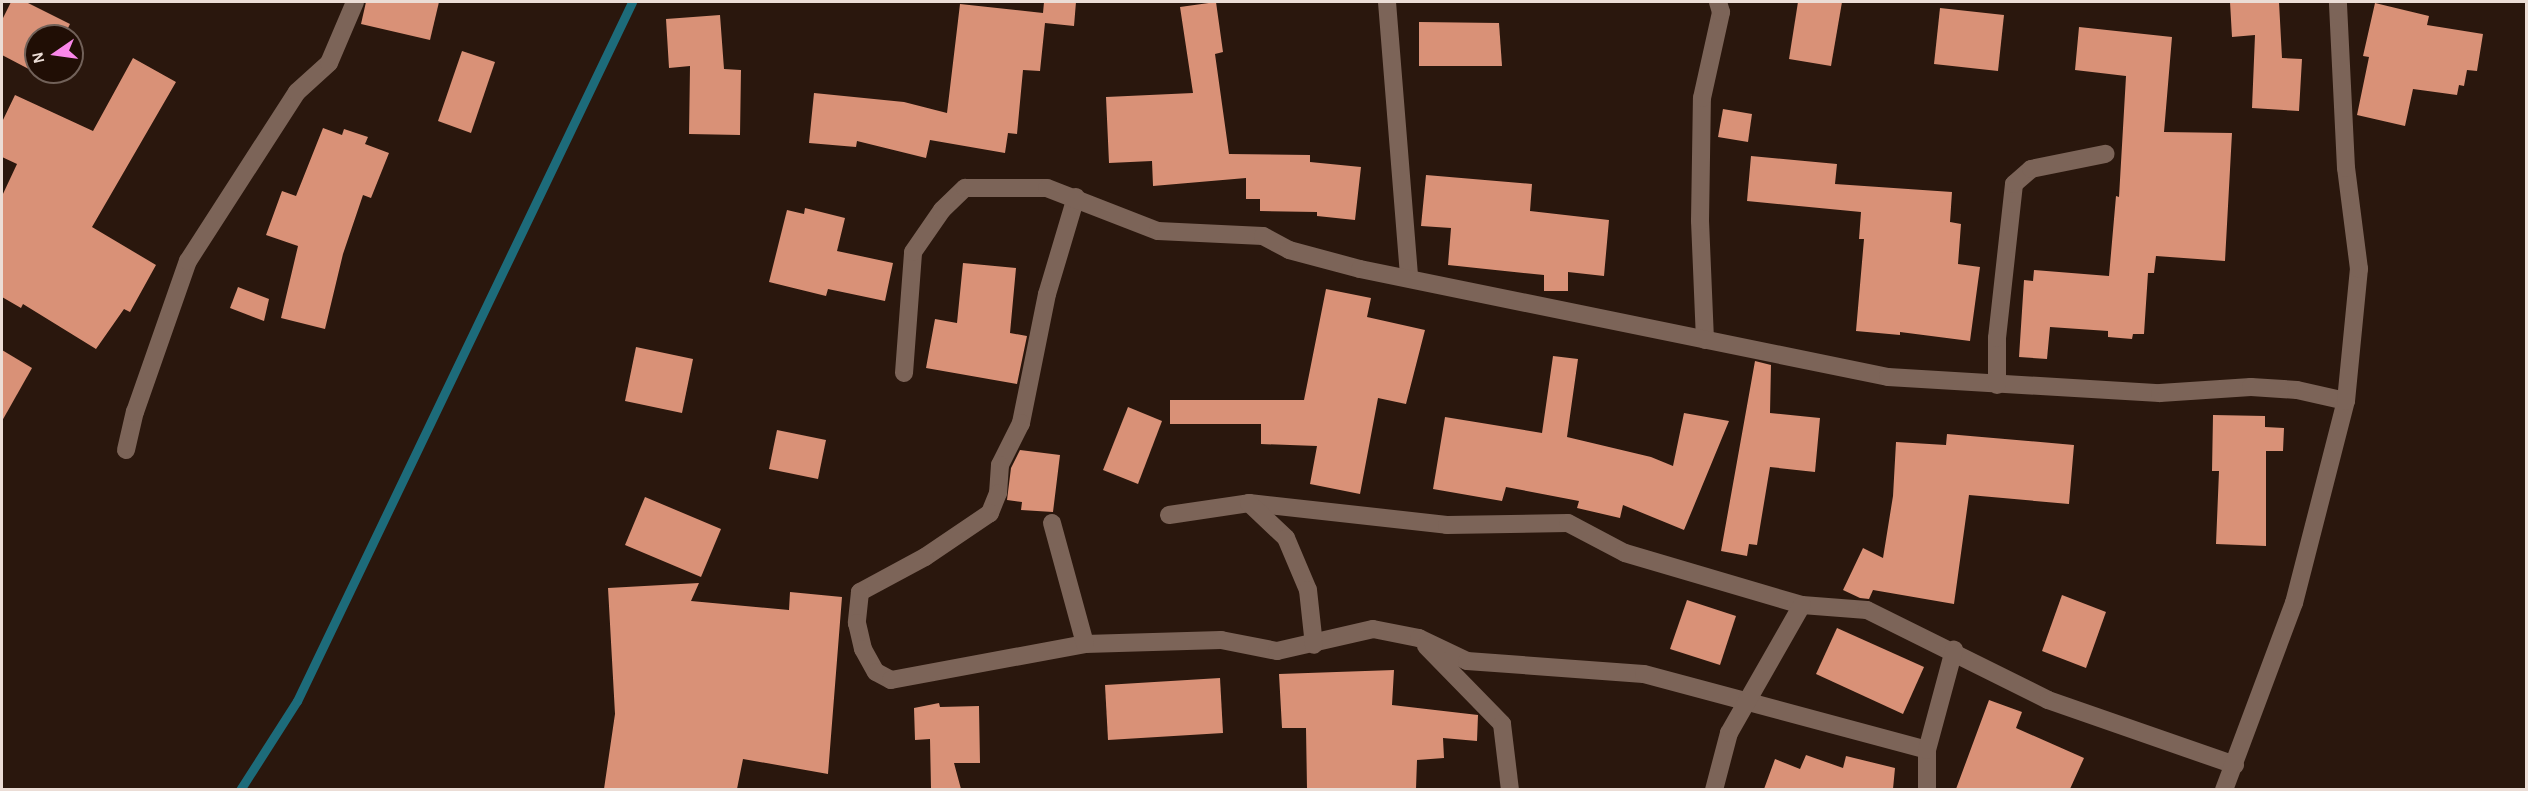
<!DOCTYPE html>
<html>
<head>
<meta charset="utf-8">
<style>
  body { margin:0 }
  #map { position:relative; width:2528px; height:791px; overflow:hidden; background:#2a170d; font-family:"Alegreya Sans",sans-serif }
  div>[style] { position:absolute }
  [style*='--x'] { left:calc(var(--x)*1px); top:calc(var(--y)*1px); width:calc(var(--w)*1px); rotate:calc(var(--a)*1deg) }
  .stream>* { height:9px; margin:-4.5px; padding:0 4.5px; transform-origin:4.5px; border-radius:4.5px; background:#1d6b7a }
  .building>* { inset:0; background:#d99177 }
  .minor>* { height:18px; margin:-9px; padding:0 9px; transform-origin:9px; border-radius:9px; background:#7c6458 }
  span { translate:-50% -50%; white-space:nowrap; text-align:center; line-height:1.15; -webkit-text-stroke:6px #200e05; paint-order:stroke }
  .frame { position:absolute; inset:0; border:3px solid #ebddd6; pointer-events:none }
  .north { position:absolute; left:24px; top:24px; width:60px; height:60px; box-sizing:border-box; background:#200e05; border:2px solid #716159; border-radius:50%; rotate:257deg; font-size:16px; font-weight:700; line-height:24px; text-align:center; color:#ebddd6 }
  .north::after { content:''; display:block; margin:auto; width:21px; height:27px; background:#f987e9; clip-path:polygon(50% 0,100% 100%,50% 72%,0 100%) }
</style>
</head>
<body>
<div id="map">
  <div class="stream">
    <i style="--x:240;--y:790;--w:106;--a:-57.4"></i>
    <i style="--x:297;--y:701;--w:775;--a:-64.39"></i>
  </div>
  <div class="building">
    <i style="clip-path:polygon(11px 2px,26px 2px,70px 24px,64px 36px,36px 36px,36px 72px,46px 72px,44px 77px,2px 55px,2px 20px)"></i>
    <i style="clip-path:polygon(366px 2px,439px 2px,430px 40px,361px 24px)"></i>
    <i style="clip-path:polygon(1044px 2px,1076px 2px,1074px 26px,1045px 23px,1040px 71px,1023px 70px,1017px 134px,1008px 133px,1005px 153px,930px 140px,926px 158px,857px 141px,856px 147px,809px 143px,814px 93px,904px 102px,947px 113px,960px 4px,1043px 13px)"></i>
    <i style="clip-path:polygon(1216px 2px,1223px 52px,1215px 54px,1229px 154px,1310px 155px,1310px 162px,1361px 167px,1355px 220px,1317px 216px,1317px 212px,1260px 211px,1260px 199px,1246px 199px,1246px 178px,1153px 186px,1152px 161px,1109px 163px,1106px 97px,1193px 93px,1180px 7px)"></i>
    <i style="clip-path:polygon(1798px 2px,1842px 2px,1831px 66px,1789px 59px)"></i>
    <i style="clip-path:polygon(2230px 2px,2279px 2px,2282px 58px,2302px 59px,2299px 111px,2252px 108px,2255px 35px,2232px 37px)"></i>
    <i style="clip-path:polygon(2375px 3px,2429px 16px,2427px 25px,2483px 34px,2477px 71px,2467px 70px,2464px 86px,2459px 85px,2457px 95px,2413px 89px,2405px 126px,2357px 115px,2369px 57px,2363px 56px)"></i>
    <i style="clip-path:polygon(1940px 8px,2004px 15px,1998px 71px,1934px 64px)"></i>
    <i style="clip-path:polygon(720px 15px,724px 69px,741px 70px,740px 135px,689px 134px,690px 66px,669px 68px,666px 19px)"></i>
    <i style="clip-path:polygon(1419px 22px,1499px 23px,1502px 66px,1419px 66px)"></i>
    <i style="clip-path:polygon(2079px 27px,2172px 37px,2164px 132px,2232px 133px,2225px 261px,2156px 256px,2154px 273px,2148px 273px,2144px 334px,2133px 334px,2132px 339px,2108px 337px,2108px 331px,2050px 327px,2047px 359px,2019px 357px,2024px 280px,2033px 281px,2034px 270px,2109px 276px,2116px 196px,2119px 197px,2126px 76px,2075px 70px)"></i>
    <i style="clip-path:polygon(462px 51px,495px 62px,471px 133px,438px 121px)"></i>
    <i style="clip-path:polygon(133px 58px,176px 82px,92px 227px,156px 265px,130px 312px,124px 309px,96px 349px,23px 304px,21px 308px,2px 297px,2px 196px,17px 164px,2px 157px,2px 122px,15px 95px,93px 131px)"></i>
    <i style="clip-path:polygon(1723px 109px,1752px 114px,1748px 142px,1718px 137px)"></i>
    <i style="clip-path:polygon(323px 128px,342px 135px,344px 129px,368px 137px,365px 144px,389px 153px,371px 198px,363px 195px,343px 254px,325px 329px,281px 318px,298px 246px,266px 235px,282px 191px,296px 196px)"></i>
    <i style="clip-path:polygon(1751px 156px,1837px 164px,1835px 184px,1952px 192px,1950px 222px,1961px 224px,1958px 264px,1980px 267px,1970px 341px,1900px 332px,1900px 335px,1856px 331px,1864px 239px,1859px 239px,1861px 212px,1747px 201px)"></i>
    <i style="clip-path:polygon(1426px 175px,1532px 184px,1530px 211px,1609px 220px,1604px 276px,1568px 272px,1568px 291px,1544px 291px,1544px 275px,1448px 265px,1451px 228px,1421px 226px)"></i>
    <i style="clip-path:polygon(805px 208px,845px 218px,837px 251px,893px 263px,885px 301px,828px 289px,826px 296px,769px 282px,787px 210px,804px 214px)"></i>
    <i style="clip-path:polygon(963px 263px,1016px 268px,1010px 333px,1027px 336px,1017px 384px,926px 368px,935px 319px,957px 323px)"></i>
    <i style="clip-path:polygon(238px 287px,269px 299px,264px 321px,230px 308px)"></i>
    <i style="clip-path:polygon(1326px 289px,1371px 298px,1367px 317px,1425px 330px,1406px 404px,1378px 398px,1360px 494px,1310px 484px,1317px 446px,1261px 444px,1261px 424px,1170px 424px,1170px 400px,1304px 400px)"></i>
    <i style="clip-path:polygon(636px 347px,693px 359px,682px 413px,625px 401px)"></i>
    <i style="clip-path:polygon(2px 350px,32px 368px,2px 421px)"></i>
    <i style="clip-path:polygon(1553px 356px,1578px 359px,1567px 437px,1651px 457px,1673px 466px,1684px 413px,1729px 421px,1684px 530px,1623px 505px,1620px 518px,1577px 508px,1579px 501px,1506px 487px,1502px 501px,1433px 489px,1445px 417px,1542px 433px)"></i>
    <i style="clip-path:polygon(1755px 361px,1771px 365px,1770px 413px,1820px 418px,1815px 472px,1770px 467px,1757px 545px,1749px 544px,1747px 556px,1721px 551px)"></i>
    <i style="clip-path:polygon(1128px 407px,1162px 421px,1138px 484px,1103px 470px)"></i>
    <i style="clip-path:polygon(2213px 415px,2265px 416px,2265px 427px,2284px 428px,2283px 451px,2266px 451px,2266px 546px,2216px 544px,2219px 471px,2212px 471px)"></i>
    <i style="clip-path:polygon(777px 430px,826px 440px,818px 479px,769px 469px)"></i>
    <i style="clip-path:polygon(1947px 434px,2074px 445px,2069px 504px,1969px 495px,1954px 604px,1873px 590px,1869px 599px,1860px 598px,1843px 590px,1863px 548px,1883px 558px,1893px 496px,1896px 442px,1946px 445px)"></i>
    <i style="clip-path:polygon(1020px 450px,1060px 455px,1053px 512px,1021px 510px,1022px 502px,1007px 500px,1011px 468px)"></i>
    <i style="clip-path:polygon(645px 497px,721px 529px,701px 577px,625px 545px)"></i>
    <i style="clip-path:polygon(699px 583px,691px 601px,789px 610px,790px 592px,842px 597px,828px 774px,743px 759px,737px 789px,604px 789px,615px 714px,608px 588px)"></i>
    <i style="clip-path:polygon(2062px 595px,2106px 612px,2086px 668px,2042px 651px)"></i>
    <i style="clip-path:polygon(1687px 600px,1736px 616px,1720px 665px,1670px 649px)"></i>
    <i style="clip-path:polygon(1837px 628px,1924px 667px,1903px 714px,1816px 674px)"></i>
    <i style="clip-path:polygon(1394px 670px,1392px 705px,1478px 715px,1477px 741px,1443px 738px,1444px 758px,1417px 760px,1416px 789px,1307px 789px,1306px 728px,1282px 728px,1279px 674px)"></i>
    <i style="clip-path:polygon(1220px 678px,1223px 733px,1108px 740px,1105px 685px)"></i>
    <i style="clip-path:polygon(1989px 700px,2022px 712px,2016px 728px,2084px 758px,2070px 789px,1956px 789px)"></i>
    <i style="clip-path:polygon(939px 703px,940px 707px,979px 706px,980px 763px,954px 763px,961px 789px,931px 788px,930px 739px,915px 740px,914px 708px)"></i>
    <i style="clip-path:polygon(1806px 755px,1843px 768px,1846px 756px,1895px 768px,1893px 789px,1764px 789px,1775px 759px,1800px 769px)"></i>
  </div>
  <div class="minor">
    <i style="--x:1387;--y:2;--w:277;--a:85.4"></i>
    <i style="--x:1076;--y:197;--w:101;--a:106.6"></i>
    <i style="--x:1047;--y:294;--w:132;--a:101.4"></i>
    <i style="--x:1021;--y:423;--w:47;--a:116.6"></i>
    <i style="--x:1000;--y:465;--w:28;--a:94"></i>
    <i style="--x:998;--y:493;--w:22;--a:112"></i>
    <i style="--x:990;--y:513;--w:78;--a:145.9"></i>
    <i style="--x:925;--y:557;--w:74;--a:151.7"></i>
    <i style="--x:860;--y:592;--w:31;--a:96"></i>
    <i style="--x:857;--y:623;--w:27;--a:77"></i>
    <i style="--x:863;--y:649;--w:26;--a:61"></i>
    <i style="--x:876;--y:672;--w:17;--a:28"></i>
    <i style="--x:891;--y:680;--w:197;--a:-10.5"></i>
    <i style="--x:1085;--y:644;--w:136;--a:-1.7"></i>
    <i style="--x:1221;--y:640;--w:57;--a:11.1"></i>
    <i style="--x:1277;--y:651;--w:98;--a:-12.9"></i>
    <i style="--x:1373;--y:629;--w:47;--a:11.1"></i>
    <i style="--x:1419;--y:638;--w:53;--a:25.6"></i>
    <i style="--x:1467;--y:661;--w:177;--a:4.2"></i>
    <i style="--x:1644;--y:674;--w:293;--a:15"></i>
    <i style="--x:1705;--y:340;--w:119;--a:-92.4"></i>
    <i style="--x:1700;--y:221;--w:123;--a:-89.1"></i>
    <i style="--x:1702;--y:98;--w:88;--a:-77.5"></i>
    <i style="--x:1721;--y:12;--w:10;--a:-107"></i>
    <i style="--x:904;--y:373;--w:121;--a:-85.7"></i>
    <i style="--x:913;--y:252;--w:51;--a:-55.4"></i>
    <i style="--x:942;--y:210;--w:32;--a:-44"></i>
    <i style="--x:965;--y:188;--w:82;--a:0"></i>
    <i style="--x:1047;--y:188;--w:119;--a:21.2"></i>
    <i style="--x:1158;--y:231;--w:105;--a:2.7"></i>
    <i style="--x:1263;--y:236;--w:30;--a:28"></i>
    <i style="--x:1289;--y:250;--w:73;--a:15"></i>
    <i style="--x:1360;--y:269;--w:539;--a:11.56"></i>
    <i style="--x:1888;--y:377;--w:272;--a:3.4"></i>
    <i style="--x:2160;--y:393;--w:91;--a:-3.8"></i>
    <i style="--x:2251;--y:387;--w:46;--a:3.7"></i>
    <i style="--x:2297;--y:390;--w:50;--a:12.7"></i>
    <i style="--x:1997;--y:385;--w:47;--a:-90"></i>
    <i style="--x:1997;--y:338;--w:155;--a:-83.7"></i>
    <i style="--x:2014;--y:184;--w:23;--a:-41"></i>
    <i style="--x:2031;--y:169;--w:76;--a:-11.5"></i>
    <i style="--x:126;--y:450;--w:39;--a:-77"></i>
    <i style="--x:135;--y:412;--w:160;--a:-70.7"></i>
    <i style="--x:188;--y:261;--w:201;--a:-57.2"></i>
    <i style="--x:297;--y:92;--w:43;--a:-42.2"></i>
    <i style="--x:329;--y:63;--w:66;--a:-66.9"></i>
    <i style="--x:1249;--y:503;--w:199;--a:6.3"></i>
    <i style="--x:1447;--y:525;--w:121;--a:-0.9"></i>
    <i style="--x:1568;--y:523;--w:64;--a:27.8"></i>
    <i style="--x:1625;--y:553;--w:184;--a:16.4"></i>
    <i style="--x:1802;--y:605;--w:65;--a:4.4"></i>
    <i style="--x:1867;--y:610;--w:202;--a:26.4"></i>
    <i style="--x:2048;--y:700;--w:198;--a:19.2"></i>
    <i style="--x:1169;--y:515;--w:81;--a:-8.5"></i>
    <i style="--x:1249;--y:503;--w:51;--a:43.4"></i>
    <i style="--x:1286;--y:538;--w:56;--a:67.1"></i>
    <i style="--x:1308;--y:590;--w:55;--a:83.8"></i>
    <i style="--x:1052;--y:523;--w:125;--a:74.7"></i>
    <i style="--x:1426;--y:646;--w:109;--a:45.7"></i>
    <i style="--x:1502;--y:724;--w:66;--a:83.1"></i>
    <i style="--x:1714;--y:790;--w:59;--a:-75.3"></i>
    <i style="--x:1729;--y:733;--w:147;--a:-60.3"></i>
    <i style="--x:1927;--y:790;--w:40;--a:-90"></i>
    <i style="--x:1927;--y:750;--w:104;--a:-74.9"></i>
    <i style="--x:2224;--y:790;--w:200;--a:-69.5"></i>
    <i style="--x:2294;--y:603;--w:209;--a:-75.6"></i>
    <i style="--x:2346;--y:401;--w:133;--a:-84.4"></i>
    <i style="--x:2359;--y:269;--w:102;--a:-97.3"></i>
    <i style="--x:2346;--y:168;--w:166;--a:-92.8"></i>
  </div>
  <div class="frame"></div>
  <div class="north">N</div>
</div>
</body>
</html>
